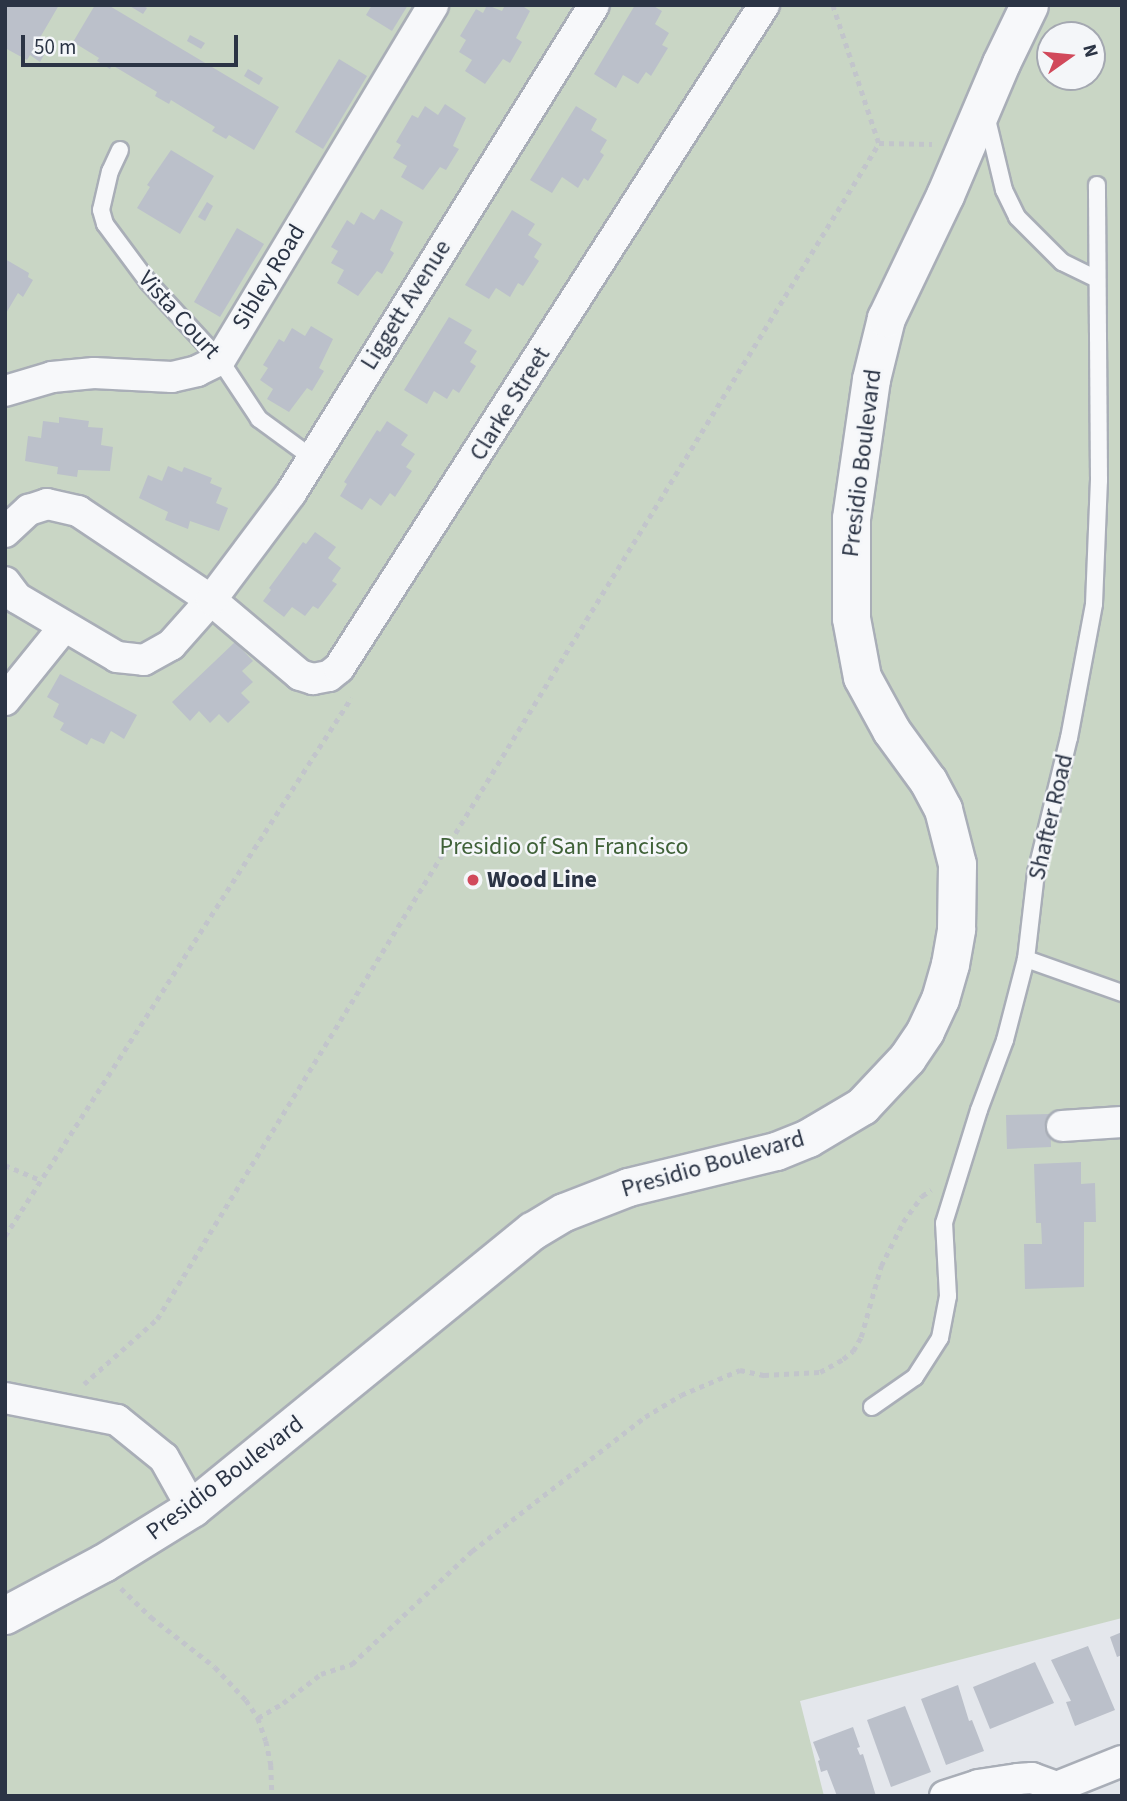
<!DOCTYPE html>
<html>
<head>
<meta charset="utf-8">
<style>
  body { margin:0 }
  #map { position:relative; width:1127px; height:1801px; overflow:hidden; background:#e4e7ec; font-family:"Source Sans 3",sans-serif }
  div>[style] { position:absolute }
  [style*='--x'] { left:calc(var(--x)*1px); top:calc(var(--y)*1px); width:calc(var(--w)*1px); rotate:calc(var(--a)*1deg) }
  .green>* { inset:0; background:#c9d6c5 }
  .building>* { inset:0; background:#bbc0ca }
  .path>* { height:4.5px; margin-top:-2.25px; transform-origin:0; background:repeating-linear-gradient(90deg,#c2c5cb 0 5px,transparent 0 10px) }
  .roads { filter:drop-shadow(2px 0 #a9aeb7) drop-shadow(-2px 0 #a9aeb7) drop-shadow(0 2px #a9aeb7) drop-shadow(0 -2px #a9aeb7) }
  .service>* { height:16px; margin:-8px; padding:0 8px; transform-origin:8px; border-radius:8px; background:#f7f8fa }
  .minor>* { height:30px; margin:-15px; padding:0 15px; transform-origin:15px; border-radius:15px; background:#f7f8fa }
  .tertiary>* { height:37px; margin:-18.5px; padding:0 18.5px; transform-origin:18.5px; border-radius:18.5px; background:#f7f8fa }
  .dots>* { width:19px; height:19px; translate:-50% -50%; box-sizing:border-box; border:4px solid #f4f6f9; border-radius:50% }
  span { translate:-50% -50%; white-space:nowrap; text-align:center; line-height:1.15; -webkit-text-stroke:5px #f4f6f9; paint-order:stroke }
  .street-label { font-size:24px; color:#2b3445 }
  .park-label { font-size:24px; color:#3f6138 }
  .poi-label { font-size:24px; color:#2b3445; font-weight:700 }
  .left { translate:0 -50%; text-align:left }
  .frame { position:absolute; inset:0; border:7px solid #2b3445; pointer-events:none }
  .north { position:absolute; left:1036px; top:21px; width:70px; height:70px; box-sizing:border-box; background:#f4f6f9; border:2px solid #a4a8b1; border-radius:50%; rotate:75deg; font-size:19px; font-weight:700; line-height:28px; text-align:center; color:#2b3445 }
  .north::after { content:''; display:block; margin:auto; width:24px; height:32px; background:#d1495b; clip-path:polygon(50% 0,100% 100%,50% 72%,0 100%) }
  .scale { position:absolute; left:21px; top:35px; width:217px; height:32px; box-sizing:border-box; border:4px solid #2b3445; border-top:0; padding-left:9px; font-size:21px; line-height:24px; white-space:nowrap; color:#2b3445; -webkit-text-stroke:5px #f4f6f9; paint-order:stroke }
</style>
</head>
<body>
<div id="map">
  <div class="green">
    <i style="clip-path:polygon(evenodd,5px 5px,1122px 5px,1122px 1618px,800px 1701px,824px 1796px,5px 1796px,5px 5px,1050px 35px,1092px 35px,1092px 77px,1050px 77px,1050px 35px)"></i>
  </div>
  <div class="building">
    <i style="clip-path:polygon(5px 5px,59px 5px,34px 48px,44px 55px,40px 62px,30px 55px,27px 60px,5px 48px)"></i>
    <i style="clip-path:polygon(95px 5px,108px 5px,279px 107px,254px 150px,229px 135px,226px 139px,212px 131px,215px 127px,171px 100px,169px 104px,155px 96px,157px 92px,112px 65px,110px 69px,97px 61px,99px 58px,73px 42px)"></i>
    <i style="clip-path:polygon(128px 5px,141px 5px,147px 8px,143px 14px)"></i>
    <i style="clip-path:polygon(372px 5px,408px 5px,392px 31px,366px 15px)"></i>
    <i style="clip-path:polygon(487px 5px,502px 11px,505px 5px,521px 5px,530px 11px,516px 38px,522px 42px,510px 63px,503px 59px,485px 84px,465px 71px,472px 60px,459px 52px,466px 40px,460px 36px,476px 9px,483px 13px)"></i>
    <i style="clip-path:polygon(635px 5px,652px 5px,662px 11px,655px 24px,669px 33px,662px 45px,668px 48px,651px 76px,646px 72px,638px 84px,623px 75px,616px 88px,594px 74px)"></i>
    <i style="clip-path:polygon(190px 35px,205px 43px,201px 49px,187px 41px)"></i>
    <i style="clip-path:polygon(339px 59px,367px 76px,323px 149px,295px 132px)"></i>
    <i style="clip-path:polygon(248px 69px,263px 78px,259px 85px,244px 76px)"></i>
    <i style="clip-path:polygon(445px 104px,466px 118px,453px 146px,459px 149px,446px 170px,440px 167px,423px 190px,401px 177px,407px 166px,393px 158px,401px 145px,396px 142px,412px 115px,418px 118px,425px 106px,438px 115px)"></i>
    <i style="clip-path:polygon(576px 106px,597px 119px,591px 130px,607px 140px,600px 152px,604px 155px,588px 181px,584px 178px,578px 188px,562px 177px,552px 193px,530px 180px)"></i>
    <i style="clip-path:polygon(171px 150px,214px 176px,180px 234px,137px 208px,150px 187px,147px 185px)"></i>
    <i style="clip-path:polygon(207px 202px,213px 206px,205px 221px,198px 217px)"></i>
    <i style="clip-path:polygon(381px 209px,403px 222px,390px 250px,394px 253px,382px 274px,377px 271px,358px 296px,337px 283px,344px 270px,331px 263px,338px 251px,331px 247px,347px 220px,354px 225px,361px 212px,374px 220px)"></i>
    <i style="clip-path:polygon(512px 210px,535px 224px,528px 235px,542px 244px,534px 257px,539px 261px,523px 286px,518px 283px,510px 297px,496px 288px,489px 299px,465px 285px)"></i>
    <i style="clip-path:polygon(237px 228px,264px 244px,220px 317px,194px 302px)"></i>
    <i style="clip-path:polygon(5px 259px,29px 273px,28px 277px,33px 280px,23px 297px,18px 293px,5px 315px)"></i>
    <i style="clip-path:polygon(449px 317px,472px 330px,464px 343px,477px 351px,470px 362px,476px 366px,459px 393px,453px 389px,447px 399px,434px 391px,427px 404px,404px 390px)"></i>
    <i style="clip-path:polygon(311px 326px,333px 339px,319px 368px,324px 371px,312px 391px,307px 388px,289px 412px,267px 399px,273px 389px,260px 380px,268px 368px,263px 365px,279px 339px,284px 342px,292px 328px,305px 336px)"></i>
    <i style="clip-path:polygon(59px 417px,89px 421px,88px 427px,103px 428px,101px 445px,113px 447px,110px 471px,78px 470px,77px 477px,57px 474px,58px 467px,25px 461px,28px 436px,41px 438px,43px 421px,59px 423px)"></i>
    <i style="clip-path:polygon(387px 421px,408px 435px,401px 445px,415px 454px,406px 467px,412px 471px,395px 497px,390px 493px,381px 506px,370px 498px,362px 510px,340px 496px,347px 484px,344px 482px,377px 430px,380px 432px)"></i>
    <i style="clip-path:polygon(168px 466px,182px 472px,184px 467px,212px 478px,210px 483px,222px 488px,216px 503px,228px 508px,219px 531px,190px 521px,188px 529px,165px 520px,168px 512px,139px 498px,148px 475px,162px 481px)"></i>
    <i style="clip-path:polygon(315px 532px,336px 547px,328px 558px,341px 568px,332px 581px,337px 584px,318px 609px,313px 606px,305px 616px,292px 607px,284px 617px,263px 601px,271px 590px,269px 588px,303px 542px,306px 544px)"></i>
    <i style="clip-path:polygon(235px 642px,253px 661px,242px 671px,253px 682px,241px 693px,250px 702px,228px 723px,219px 714px,210px 723px,199px 711px,190px 721px,172px 702px)"></i>
    <i style="clip-path:polygon(60px 674px,137px 715px,124px 739px,111px 731px,104px 744px,91px 738px,87px 745px,60px 730px,64px 723px,53px 717px,59px 704px,47px 697px)"></i>
    <i style="clip-path:polygon(1050px 1114px,1051px 1147px,1007px 1149px,1006px 1115px)"></i>
    <i style="clip-path:polygon(1081px 1162px,1081px 1184px,1095px 1183px,1096px 1222px,1084px 1222px,1084px 1287px,1025px 1289px,1024px 1244px,1042px 1244px,1041px 1223px,1036px 1223px,1034px 1164px)"></i>
    <i style="clip-path:polygon(1122px 1632px,1122px 1655px,1117px 1657px,1110px 1637px)"></i>
    <i style="clip-path:polygon(1088px 1646px,1115px 1710px,1075px 1726px,1066px 1702px,1071px 1701px,1051px 1660px)"></i>
    <i style="clip-path:polygon(1035px 1662px,1054px 1703px,990px 1729px,973px 1687px)"></i>
    <i style="clip-path:polygon(958px 1685px,969px 1721px,972px 1720px,984px 1751px,946px 1765px,921px 1699px)"></i>
    <i style="clip-path:polygon(905px 1706px,931px 1772px,891px 1787px,867px 1720px)"></i>
    <i style="clip-path:polygon(853px 1727px,860px 1747px,857px 1748px,860px 1755px,863px 1754px,876px 1796px,837px 1796px,827px 1770px,821px 1772px,818px 1761px,820px 1760px,813px 1742px)"></i>
  </div>
  <div class="path">
    <i style="--x:833;--y:5;--w:145;--a:71.6"></i>
    <i style="--x:5;--y:1165;--w:39;--a:23"></i>
    <i style="--x:5;--y:1236;--w:640;--a:-57.25"></i>
    <i style="--x:84;--y:1384;--w:98;--a:-41.7"></i>
    <i style="--x:157;--y:1319;--w:1380;--a:-58.45"></i>
    <i style="--x:879;--y:143;--w:53;--a:1.1"></i>
    <i style="--x:121;--y:1588;--w:42;--a:44"></i>
    <i style="--x:151;--y:1617;--w:81;--a:38"></i>
    <i style="--x:215;--y:1667;--w:45;--a:46.8"></i>
    <i style="--x:246;--y:1700;--w:22;--a:56"></i>
    <i style="--x:258;--y:1718;--w:24;--a:71"></i>
    <i style="--x:266;--y:1741;--w:25;--a:78"></i>
    <i style="--x:271;--y:1765;--w:31;--a:88"></i>
    <i style="--x:258;--y:1718;--w:29;--a:-31"></i>
    <i style="--x:283;--y:1703;--w:48;--a:-37.3"></i>
    <i style="--x:321;--y:1674;--w:33;--a:-18"></i>
    <i style="--x:352;--y:1664;--w:165;--a:-43.3"></i>
    <i style="--x:472;--y:1551;--w:219;--a:-37.8"></i>
    <i style="--x:645;--y:1417;--w:42;--a:-31.4"></i>
    <i style="--x:681;--y:1395;--w:64;--a:-23"></i>
    <i style="--x:740;--y:1370;--w:25;--a:12"></i>
    <i style="--x:764;--y:1375;--w:56;--a:-3.1"></i>
    <i style="--x:820;--y:1372;--w:26;--a:-29"></i>
    <i style="--x:843;--y:1359;--w:13;--a:-39"></i>
    <i style="--x:853;--y:1351;--w:16;--a:-60"></i>
    <i style="--x:861;--y:1337;--w:74;--a:-74.3"></i>
    <i style="--x:881;--y:1266;--w:49;--a:-63.4"></i>
    <i style="--x:903;--y:1222;--w:32;--a:-54"></i>
    <i style="--x:922;--y:1196;--w:11;--a:-34"></i>
  </div>
  <div class="roads">
    <div class="service">
      <i style="--x:986;--y:115;--w:77;--a:76.5"></i>
      <i style="--x:1004;--y:190;--w:30;--a:64"></i>
      <i style="--x:1017;--y:217;--w:64;--a:45"></i>
      <i style="--x:1062;--y:262;--w:39;--a:26"></i>
      <i style="--x:120;--y:150;--w:23;--a:115"></i>
      <i style="--x:110;--y:171;--w:40;--a:103"></i>
      <i style="--x:101;--y:210;--w:15;--a:74"></i>
      <i style="--x:105;--y:224;--w:72;--a:53.4"></i>
      <i style="--x:148;--y:282;--w:106;--a:47.3"></i>
      <i style="--x:220;--y:360;--w:71;--a:56.5"></i>
      <i style="--x:259;--y:419;--w:64;--a:36.2"></i>
      <i style="--x:1026;--y:959;--w:102;--a:19.5"></i>
      <i style="--x:872;--y:1407;--w:52;--a:-34.9"></i>
      <i style="--x:915;--y:1377;--w:46;--a:-57.3"></i>
      <i style="--x:940;--y:1338;--w:43;--a:-79.2"></i>
      <i style="--x:948;--y:1296;--w:73;--a:-93.1"></i>
      <i style="--x:944;--y:1223;--w:118;--a:-72.8"></i>
      <i style="--x:979;--y:1110;--w:75;--a:-69.6"></i>
      <i style="--x:1005;--y:1040;--w:84;--a:-75.5"></i>
      <i style="--x:1026;--y:959;--w:87;--a:-83.4"></i>
      <i style="--x:1036;--y:873;--w:139;--a:-76.3"></i>
      <i style="--x:1069;--y:738;--w:136;--a:-79.4"></i>
      <i style="--x:1094;--y:604;--w:124;--a:-87.7"></i>
      <i style="--x:1099;--y:480;--w:295;--a:-90.4"></i>
    </div>
    <div class="minor">
      <i style="--x:5;--y:391;--w:49;--a:-16.6"></i>
      <i style="--x:52;--y:377;--w:42;--a:-5.4"></i>
      <i style="--x:94;--y:373;--w:78;--a:2.9"></i>
      <i style="--x:172;--y:377;--w:26;--a:-13"></i>
      <i style="--x:197;--y:371;--w:25;--a:-26"></i>
      <i style="--x:220;--y:360;--w:414;--a:-59"></i>
      <i style="--x:5;--y:532;--w:33;--a:-43"></i>
      <i style="--x:29;--y:510;--w:19;--a:-18"></i>
      <i style="--x:47;--y:504;--w:32;--a:13"></i>
      <i style="--x:78;--y:511;--w:160;--a:33.8"></i>
      <i style="--x:211;--y:600;--w:116;--a:40.1"></i>
      <i style="--x:300;--y:675;--w:14;--a:17"></i>
      <i style="--x:313;--y:679;--w:16;--a:-11"></i>
      <i style="--x:329;--y:676;--w:13;--a:-39"></i>
      <i style="--x:339;--y:668;--w:788;--a:-57.34"></i>
      <i style="--x:5;--y:582;--w:20;--a:53"></i>
      <i style="--x:17;--y:598;--w:116;--a:30.5"></i>
      <i style="--x:117;--y:657;--w:27;--a:6"></i>
      <i style="--x:144;--y:660;--w:31;--a:-29"></i>
      <i style="--x:171;--y:645;--w:60;--a:-48.4"></i>
      <i style="--x:211;--y:600;--w:134;--a:-53.2"></i>
      <i style="--x:291;--y:493;--w:574;--a:-58.16"></i>
      <i style="--x:5;--y:700;--w:92;--a:-51.1"></i>
      <i style="--x:1062;--y:1126;--w:60;--a:-3.8"></i>
      <i style="--x:5;--y:1398;--w:114;--a:11.1"></i>
      <i style="--x:117;--y:1420;--w:60;--a:39"></i>
      <i style="--x:164;--y:1458;--w:57;--a:60.8"></i>
      <i style="--x:1057;--y:1787;--w:70;--a:-21.8"></i>
      <i style="--x:945;--y:1796;--w:35;--a:-18"></i>
      <i style="--x:978;--y:1785;--w:40;--a:-8.5"></i>
      <i style="--x:1018;--y:1779;--w:14;--a:-4"></i>
      <i style="--x:1032;--y:1778;--w:27;--a:20"></i>
    </div>
    <div class="tertiary">
      <i style="--x:5;--y:1615;--w:111;--a:-28"></i>
      <i style="--x:103;--y:1563;--w:105;--a:-31.7"></i>
      <i style="--x:192;--y:1508;--w:439;--a:-39.2"></i>
      <i style="--x:532;--y:1231;--w:37;--a:-31"></i>
      <i style="--x:564;--y:1212;--w:69;--a:-21.3"></i>
      <i style="--x:628;--y:1187;--w:152;--a:-13.7"></i>
      <i style="--x:776;--y:1151;--w:35;--a:-22"></i>
      <i style="--x:808;--y:1138;--w:63;--a:-30.7"></i>
      <i style="--x:862;--y:1106;--w:66;--a:-46.8"></i>
      <i style="--x:907;--y:1058;--w:32;--a:-56"></i>
      <i style="--x:925;--y:1031;--w:35;--a:-65"></i>
      <i style="--x:940;--y:999;--w:36;--a:-74"></i>
      <i style="--x:950;--y:964;--w:36;--a:-80"></i>
      <i style="--x:956;--y:929;--w:65;--a:-89.1"></i>
      <i style="--x:957;--y:864;--w:57;--a:-104.3"></i>
      <i style="--x:943;--y:809;--w:32;--a:-118"></i>
      <i style="--x:928;--y:781;--w:63;--a:-126"></i>
      <i style="--x:891;--y:730;--w:60;--a:-118.7"></i>
      <i style="--x:862;--y:677;--w:60;--a:-100.6"></i>
      <i style="--x:851;--y:618;--w:100;--a:-90"></i>
      <i style="--x:851;--y:518;--w:140;--a:-81.8"></i>
      <i style="--x:871;--y:379;--w:63;--a:-76.2"></i>
      <i style="--x:886;--y:318;--w:136;--a:-64.4"></i>
      <i style="--x:945;--y:195;--w:143;--a:-67"></i>
      <i style="--x:1001;--y:63;--w:64;--a:-64.2"></i>
    </div>
  </div>
  <div class="dots">
    <i style="left:473px;top:880px;background:#d1495b"></i>
  </div>
  <div class="street-label">
    <span style="left:269px;top:277px;rotate:-59deg">Sibley Road</span>
    <span style="left:406px;top:305px;rotate:-58deg">Liggett Avenue</span>
    <span style="left:179px;top:315px;rotate:48deg">Vista Court</span>
    <span style="left:510px;top:404px;rotate:-58deg">Clarke Street</span>
    <span style="left:862px;top:463px;rotate:-83deg">Presidio Boulevard</span>
    <span style="left:1051px;top:817px;rotate:-77deg">Shafter Road</span>
    <span style="left:713px;top:1164px;rotate:-16deg">Presidio Boulevard</span>
    <span style="left:225px;top:1478px;rotate:-37deg">Presidio Boulevard</span>
  </div>
  <div class="park-label">
    <span style="left:564px;top:847px">Presidio of San Francisco</span>
  </div>
  <div class="poi-label">
    <span class="left" style="left:487px;top:880px">Wood Line</span>
  </div>
  <div class="frame"></div>
  <div class="north">N</div>
  <div class="scale">50 m</div>
</div>
</body>
</html>
